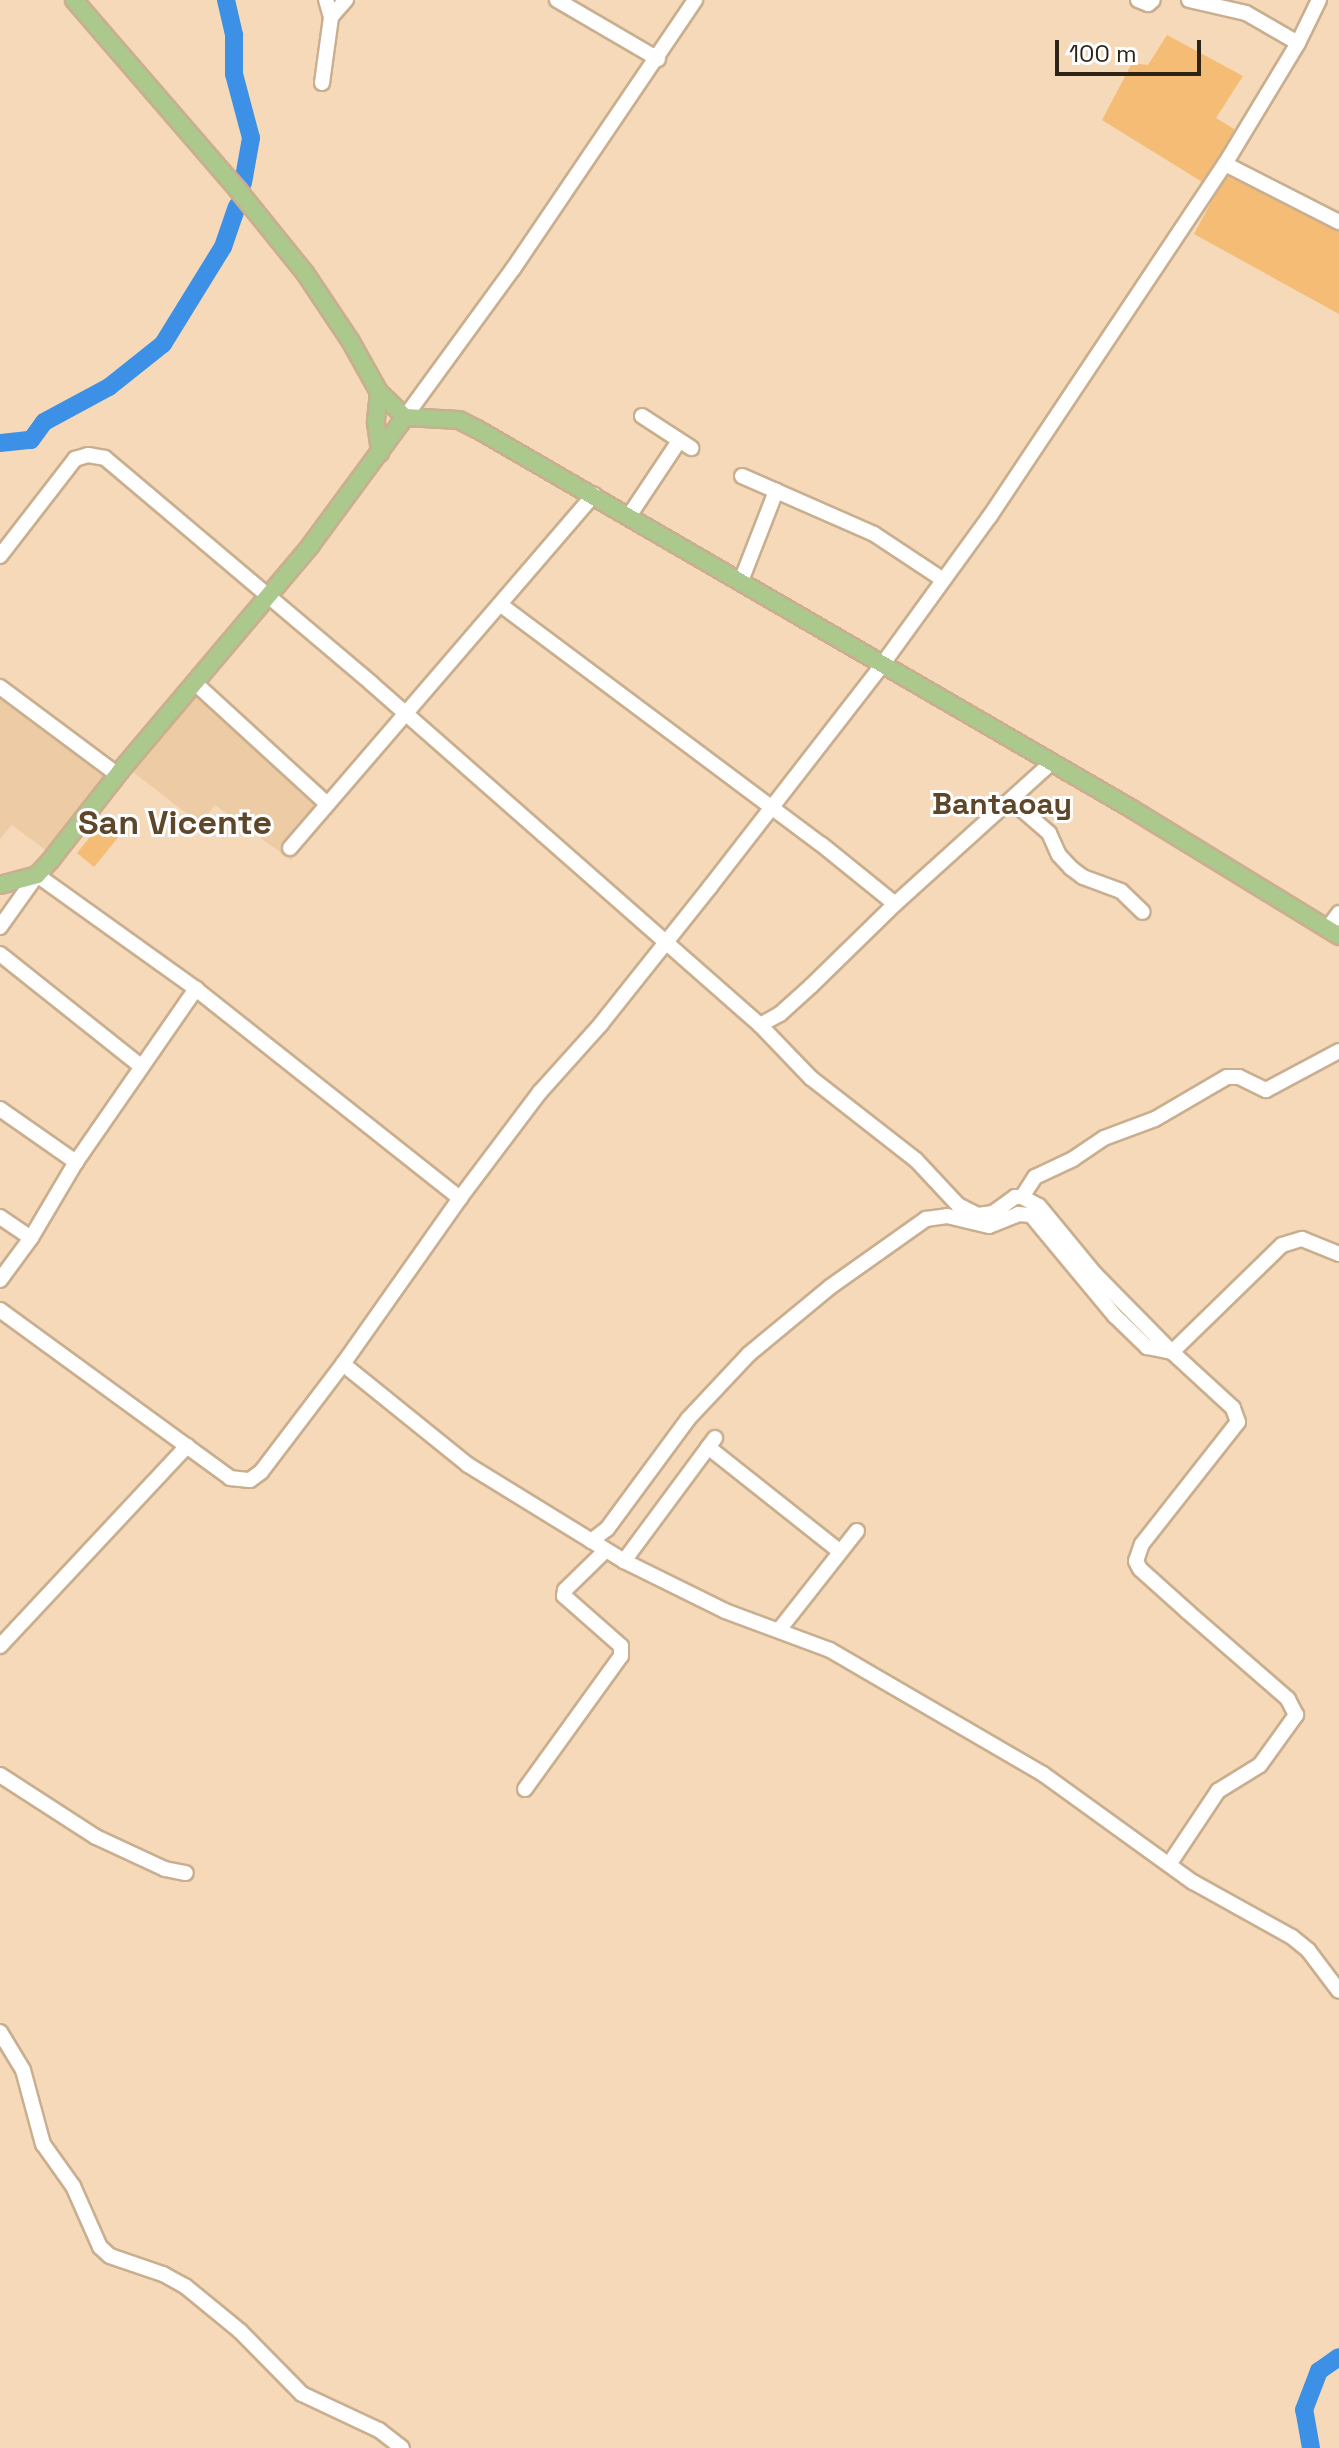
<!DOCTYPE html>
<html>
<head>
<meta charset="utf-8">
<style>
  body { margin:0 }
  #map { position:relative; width:1339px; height:2448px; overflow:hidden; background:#f5d9b8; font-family:"Space Grotesk",sans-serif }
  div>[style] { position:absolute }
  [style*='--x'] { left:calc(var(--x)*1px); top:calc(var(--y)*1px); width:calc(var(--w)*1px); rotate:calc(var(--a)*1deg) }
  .built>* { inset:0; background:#edcca5 }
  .green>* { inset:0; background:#f5bc76 }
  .river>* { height:18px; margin:-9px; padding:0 9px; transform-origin:9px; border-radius:9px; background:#3c91e7 }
  .roads { filter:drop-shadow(2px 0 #c9af8f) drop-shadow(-2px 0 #c9af8f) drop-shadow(0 2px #c9af8f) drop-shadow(0 -2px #c9af8f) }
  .minor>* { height:14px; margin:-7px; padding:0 7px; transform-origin:7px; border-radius:7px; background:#fff }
  .major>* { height:16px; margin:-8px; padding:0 8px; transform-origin:8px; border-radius:8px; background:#abc88d }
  span { translate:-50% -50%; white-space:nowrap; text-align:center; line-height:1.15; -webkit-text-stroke:6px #fff; paint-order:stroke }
  .quarter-label { font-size:30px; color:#5d4629; font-weight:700 }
  .district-label { font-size:34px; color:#5d4629; font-weight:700 }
  .scale { position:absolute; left:1055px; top:40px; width:146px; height:36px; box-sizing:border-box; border:4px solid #2d2316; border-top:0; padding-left:10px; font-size:24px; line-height:28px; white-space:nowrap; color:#2d2316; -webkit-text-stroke:6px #fff; paint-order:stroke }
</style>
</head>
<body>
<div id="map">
  <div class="built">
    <i style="clip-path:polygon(204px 683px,340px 801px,291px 860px,215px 805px,200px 824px,133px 772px)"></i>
    <i style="clip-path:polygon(0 694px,111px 777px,47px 851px,12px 825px,0 839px)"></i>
  </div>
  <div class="green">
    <i style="clip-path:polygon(1167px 35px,1243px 76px,1216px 118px,1239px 132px,1207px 185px,1102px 120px,1132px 63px,1148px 65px)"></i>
    <i style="clip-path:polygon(1229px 169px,1339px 230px,1339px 314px,1194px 234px)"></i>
    <i style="clip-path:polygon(103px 821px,120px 835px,94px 867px,77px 853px)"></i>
  </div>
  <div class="river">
    <i style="--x:226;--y:0;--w:36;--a:77"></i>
    <i style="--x:234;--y:35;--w:39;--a:90"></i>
    <i style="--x:234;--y:74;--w:66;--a:75.1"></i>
    <i style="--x:251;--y:138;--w:46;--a:100.1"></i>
    <i style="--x:0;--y:443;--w:31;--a:-6"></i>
    <i style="--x:31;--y:440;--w:22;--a:-54"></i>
    <i style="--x:44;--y:422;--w:74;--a:-28.3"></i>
    <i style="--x:109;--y:387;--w:69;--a:-38.5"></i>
    <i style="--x:163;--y:344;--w:114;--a:-58.3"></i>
    <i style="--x:223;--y:247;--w:43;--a:-71.1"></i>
    <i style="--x:1311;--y:2448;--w:39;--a:-100"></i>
    <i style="--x:1304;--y:2410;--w:42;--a:-69"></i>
    <i style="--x:1319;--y:2371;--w:24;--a:-35"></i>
  </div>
  <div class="roads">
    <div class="minor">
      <i style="--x:557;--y:0;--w:117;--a:30.3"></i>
      <i style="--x:1138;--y:0;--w:11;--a:22"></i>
      <i style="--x:1148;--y:4;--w:6;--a:-39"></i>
      <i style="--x:1189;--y:0;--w:58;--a:12.8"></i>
      <i style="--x:1246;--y:13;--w:60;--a:30"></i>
      <i style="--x:331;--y:17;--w:23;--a:-49"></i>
      <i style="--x:322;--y:83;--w:67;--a:-82.2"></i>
      <i style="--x:331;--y:17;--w:18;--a:-106"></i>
      <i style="--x:1225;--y:164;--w:128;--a:27"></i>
      <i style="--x:642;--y:416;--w:59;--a:33.1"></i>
      <i style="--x:405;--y:417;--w:183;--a:-53.9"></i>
      <i style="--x:513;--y:269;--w:325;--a:-55.9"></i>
      <i style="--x:742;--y:476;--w:144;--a:23.7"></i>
      <i style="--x:874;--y:534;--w:82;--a:33.5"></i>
      <i style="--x:629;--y:516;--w:90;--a:-56.3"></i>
      <i style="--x:0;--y:556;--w:123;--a:-52.3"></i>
      <i style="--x:75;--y:459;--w:14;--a:-17"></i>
      <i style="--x:88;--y:455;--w:17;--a:10"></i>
      <i style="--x:105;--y:458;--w:348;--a:40.2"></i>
      <i style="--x:371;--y:683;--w:518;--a:41.32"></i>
      <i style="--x:760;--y:1025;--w:74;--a:46.1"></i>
      <i style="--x:811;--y:1078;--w:133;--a:38"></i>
      <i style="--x:916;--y:1160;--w:62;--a:47"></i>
      <i style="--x:958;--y:1205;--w:22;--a:27"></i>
      <i style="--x:978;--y:1215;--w:15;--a:-8"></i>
      <i style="--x:993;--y:1213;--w:27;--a:-36"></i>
      <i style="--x:1015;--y:1197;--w:7;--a:0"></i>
      <i style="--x:1022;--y:1197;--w:19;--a:28"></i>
      <i style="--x:1039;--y:1206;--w:88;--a:50.5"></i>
      <i style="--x:1095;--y:1274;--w:110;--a:45.4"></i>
      <i style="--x:741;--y:581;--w:97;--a:-68.7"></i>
      <i style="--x:501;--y:605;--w:399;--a:36.8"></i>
      <i style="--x:821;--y:844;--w:95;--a:39"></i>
      <i style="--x:195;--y:683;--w:179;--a:42.5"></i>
      <i style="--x:0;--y:687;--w:147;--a:36.7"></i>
      <i style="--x:1012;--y:801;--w:49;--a:40.9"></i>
      <i style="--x:1049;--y:833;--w:24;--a:66"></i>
      <i style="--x:1059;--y:855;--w:18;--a:47"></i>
      <i style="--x:1071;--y:868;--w:15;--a:37"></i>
      <i style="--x:1083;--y:877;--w:40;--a:20.2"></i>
      <i style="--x:1121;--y:891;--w:30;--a:44"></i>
      <i style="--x:290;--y:848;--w:466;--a:-49.3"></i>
      <i style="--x:0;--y:927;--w:64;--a:-54.6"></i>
      <i style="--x:37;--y:875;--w:196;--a:35.6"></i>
      <i style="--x:196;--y:989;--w:337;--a:38.4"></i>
      <i style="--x:1327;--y:929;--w:20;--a:-53"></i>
      <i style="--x:0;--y:954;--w:181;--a:38.5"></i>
      <i style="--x:760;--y:1025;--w:23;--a:-29"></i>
      <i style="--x:780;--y:1014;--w:42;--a:-42.1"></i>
      <i style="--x:811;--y:986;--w:117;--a:-44.3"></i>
      <i style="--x:895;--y:904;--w:212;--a:-42.1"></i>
      <i style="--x:0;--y:1109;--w:93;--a:34.9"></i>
      <i style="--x:1022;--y:1197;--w:24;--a:-57"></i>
      <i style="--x:1035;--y:1177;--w:42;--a:-25.3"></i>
      <i style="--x:1073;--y:1159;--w:37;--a:-34"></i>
      <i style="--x:1104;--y:1138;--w:54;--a:-20.4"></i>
      <i style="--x:1155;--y:1119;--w:83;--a:-30.3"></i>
      <i style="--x:1227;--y:1077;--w:12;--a:0"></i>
      <i style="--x:1239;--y:1077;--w:30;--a:26"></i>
      <i style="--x:1266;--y:1090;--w:83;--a:-28.1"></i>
      <i style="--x:0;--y:1217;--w:37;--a:34"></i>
      <i style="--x:0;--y:1280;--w:52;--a:-53.6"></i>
      <i style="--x:31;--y:1238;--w:88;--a:-59.4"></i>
      <i style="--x:76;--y:1162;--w:211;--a:-55.3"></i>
      <i style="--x:0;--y:1310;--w:285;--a:36.1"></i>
      <i style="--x:230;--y:1478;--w:20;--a:6"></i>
      <i style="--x:250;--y:1480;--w:14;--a:-36"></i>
      <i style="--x:261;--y:1472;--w:136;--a:-52.8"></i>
      <i style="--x:343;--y:1364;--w:203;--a:-54.8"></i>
      <i style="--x:460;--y:1198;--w:133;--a:-53"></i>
      <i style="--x:540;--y:1092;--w:91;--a:-48.1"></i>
      <i style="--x:601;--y:1024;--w:175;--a:-51.5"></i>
      <i style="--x:710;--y:887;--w:281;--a:-52.2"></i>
      <i style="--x:882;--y:665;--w:184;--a:-54.1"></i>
      <i style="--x:990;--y:516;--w:423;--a:-56.3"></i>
      <i style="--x:1225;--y:164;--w:141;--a:-58.9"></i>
      <i style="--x:1298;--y:43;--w:48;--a:-64"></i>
      <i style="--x:343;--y:1364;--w:161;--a:38.9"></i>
      <i style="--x:468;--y:1465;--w:183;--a:31.6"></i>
      <i style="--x:624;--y:1561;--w:113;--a:26.3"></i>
      <i style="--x:725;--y:1611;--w:112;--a:20.4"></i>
      <i style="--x:830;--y:1650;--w:246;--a:30.2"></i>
      <i style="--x:1043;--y:1774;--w:185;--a:35.8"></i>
      <i style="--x:1193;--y:1882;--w:113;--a:29.1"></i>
      <i style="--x:1292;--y:1937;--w:21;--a:39"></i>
      <i style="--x:1308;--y:1950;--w:51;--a:52.9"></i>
      <i style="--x:708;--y:1447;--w:167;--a:38.4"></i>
      <i style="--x:591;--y:1541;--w:20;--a:-37"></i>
      <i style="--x:607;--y:1529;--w:137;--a:-53.6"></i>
      <i style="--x:688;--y:1419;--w:89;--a:-46.8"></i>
      <i style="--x:749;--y:1354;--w:105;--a:-39.6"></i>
      <i style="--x:830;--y:1287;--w:118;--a:-35.3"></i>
      <i style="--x:926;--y:1219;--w:21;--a:-8"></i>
      <i style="--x:947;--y:1216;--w:43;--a:13.4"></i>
      <i style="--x:989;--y:1226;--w:31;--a:-22"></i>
      <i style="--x:1018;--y:1214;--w:13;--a:4"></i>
      <i style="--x:1031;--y:1215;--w:131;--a:50.3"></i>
      <i style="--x:1115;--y:1316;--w:45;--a:44.1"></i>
      <i style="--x:1147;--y:1347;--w:25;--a:11"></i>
      <i style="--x:624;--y:1561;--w:153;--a:-53.5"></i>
      <i style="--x:779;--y:1630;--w:126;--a:-51.8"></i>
      <i style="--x:0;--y:1646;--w:274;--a:-46.9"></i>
      <i style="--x:0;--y:1775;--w:114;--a:32.9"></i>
      <i style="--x:96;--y:1837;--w:76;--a:24.9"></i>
      <i style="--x:165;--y:1869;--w:21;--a:11"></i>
      <i style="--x:525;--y:1789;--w:164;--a:-54.2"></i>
      <i style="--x:621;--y:1656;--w:10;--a:-90"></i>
      <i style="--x:621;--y:1646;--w:76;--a:-138.7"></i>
      <i style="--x:564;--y:1596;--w:6;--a:-81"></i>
      <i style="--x:565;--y:1590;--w:57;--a:-44.3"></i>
      <i style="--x:1170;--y:1863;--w:87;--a:-56.3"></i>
      <i style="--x:1218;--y:1791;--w:49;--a:-31.8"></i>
      <i style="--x:1260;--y:1765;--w:62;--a:-54.2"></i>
      <i style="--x:1296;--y:1715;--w:18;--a:-117"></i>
      <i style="--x:1288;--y:1699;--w:133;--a:-139"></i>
      <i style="--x:1188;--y:1612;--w:64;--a:-138.1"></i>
      <i style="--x:1140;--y:1569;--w:9;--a:-117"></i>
      <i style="--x:1136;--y:1561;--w:18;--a:-71"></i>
      <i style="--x:1142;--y:1544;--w:155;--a:-51.8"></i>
      <i style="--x:1238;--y:1422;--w:15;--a:-110"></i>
      <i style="--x:1233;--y:1408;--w:83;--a:-137.4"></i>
      <i style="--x:1172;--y:1352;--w:153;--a:-44.2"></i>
      <i style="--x:1282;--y:1245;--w:21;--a:-17"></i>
      <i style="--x:1302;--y:1239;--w:40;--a:22"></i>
      <i style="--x:0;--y:2032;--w:44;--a:58.8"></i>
      <i style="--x:23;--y:2070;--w:77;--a:74.9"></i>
      <i style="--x:43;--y:2144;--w:52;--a:54.5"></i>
      <i style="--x:73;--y:2186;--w:67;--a:66.1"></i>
      <i style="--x:100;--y:2247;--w:13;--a:42"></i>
      <i style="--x:110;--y:2256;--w:56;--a:18.8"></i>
      <i style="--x:163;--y:2274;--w:25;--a:29"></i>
      <i style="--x:185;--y:2286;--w:71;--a:39.3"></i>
      <i style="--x:240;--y:2331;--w:88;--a:45.5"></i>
      <i style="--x:302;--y:2394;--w:85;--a:25.1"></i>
      <i style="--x:379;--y:2430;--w:29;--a:38"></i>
    </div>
    <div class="major">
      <i style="--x:74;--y:0;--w:251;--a:49.2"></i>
      <i style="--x:238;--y:190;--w:107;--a:51.1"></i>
      <i style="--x:305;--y:273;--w:83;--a:56.3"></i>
      <i style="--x:351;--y:342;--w:57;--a:60.8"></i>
      <i style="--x:379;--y:392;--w:36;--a:44"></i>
      <i style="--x:405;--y:417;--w:54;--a:3.2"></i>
      <i style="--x:459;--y:420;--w:20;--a:27"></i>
      <i style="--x:477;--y:429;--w:757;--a:30.12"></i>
      <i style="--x:1132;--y:809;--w:243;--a:31.5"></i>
      <i style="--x:379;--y:392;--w:31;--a:96"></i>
      <i style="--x:376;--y:423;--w:30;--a:82"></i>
      <i style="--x:0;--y:885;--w:38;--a:-15"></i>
      <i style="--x:37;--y:875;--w:19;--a:-47"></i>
      <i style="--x:50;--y:861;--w:115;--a:-52"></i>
      <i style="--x:121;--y:770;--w:293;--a:-49.8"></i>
      <i style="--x:310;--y:546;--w:160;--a:-53.6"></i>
    </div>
  </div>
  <div class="quarter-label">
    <span style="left:1002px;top:804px">Bantaoay</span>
  </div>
  <div class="district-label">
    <span style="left:175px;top:823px">San Vicente</span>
  </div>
  <div class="scale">100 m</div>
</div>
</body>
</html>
